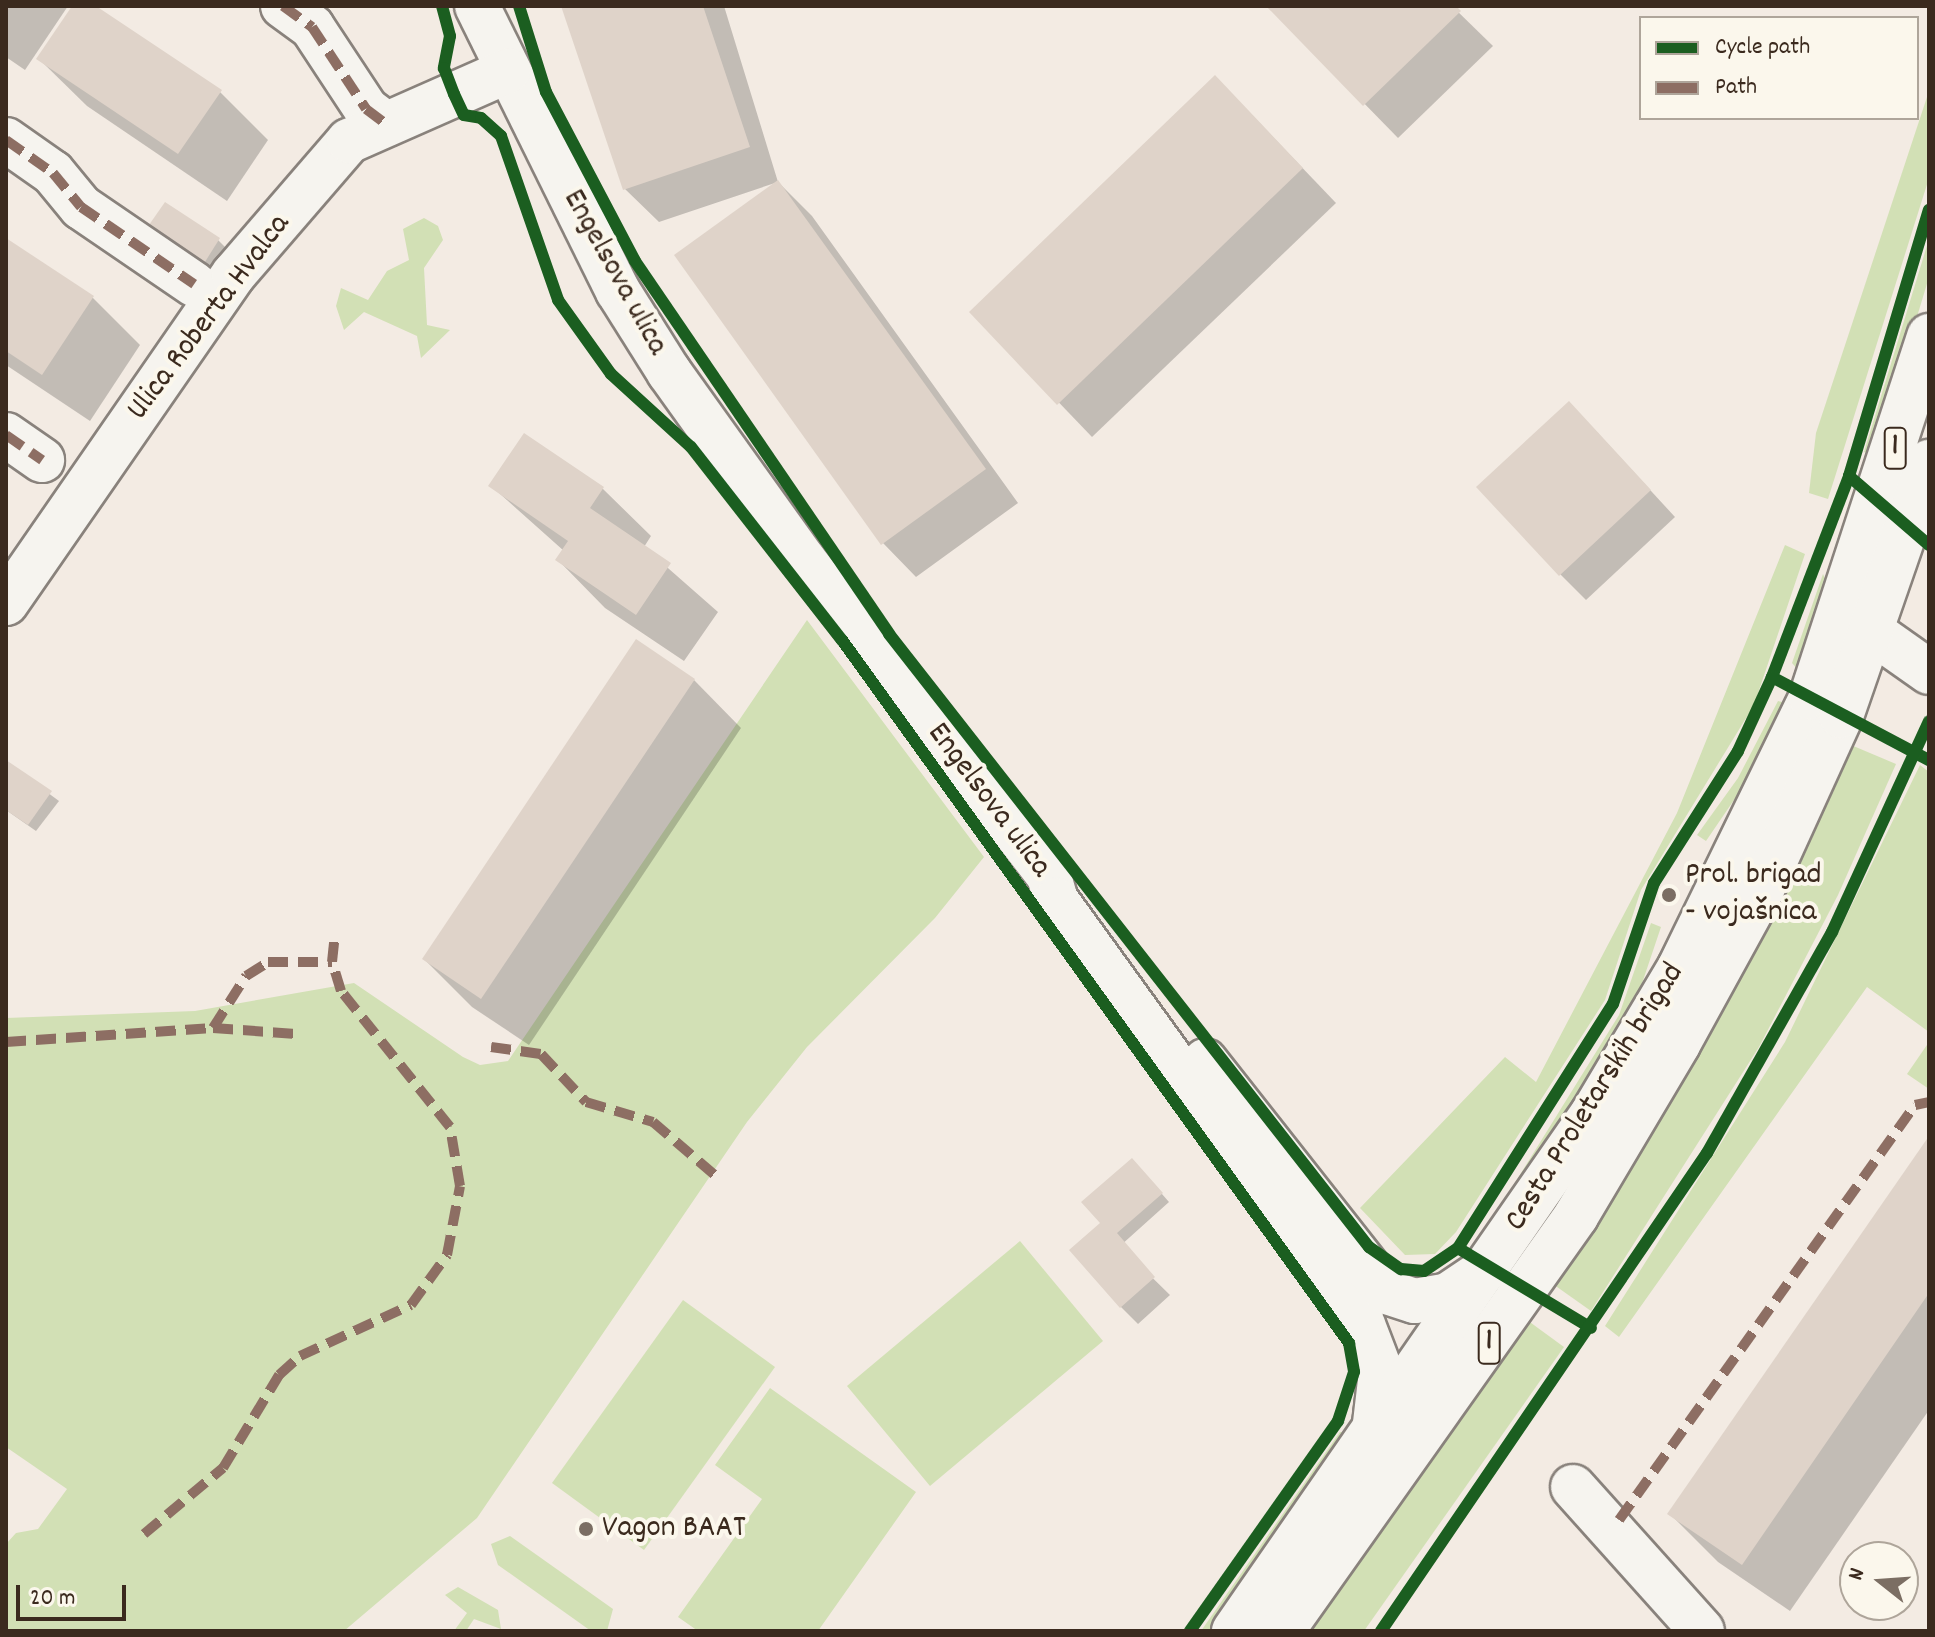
<!DOCTYPE html>
<html>
<head>
<meta charset="utf-8">
<style>
  body { margin:0 }
  #map { position:relative; width:1935px; height:1637px; overflow:hidden; background:#f3ebe3; font-family:Dekko,sans-serif }
  div>[style] { position:absolute }
  [style*='--x'] { left:calc(var(--x)*1px); top:calc(var(--y)*1px); width:calc(var(--w)*1px); rotate:calc(var(--a)*1deg) }
  .green>* { inset:0; background:#d2e0b5 }
  .shadow>* { inset:0; background:#0003 }
  .building>* { inset:0; background:#dfd3c9 }
  .roads { filter:drop-shadow(2px 0 #89827c) drop-shadow(-2px 0 #89827c) drop-shadow(0 2px #89827c) drop-shadow(0 -2px #89827c) }
  .minor>* { height:44px; margin:-22px; padding:0 22px; transform-origin:22px; border-radius:22px; background:#f6f4ef }
  .major>* { height:44px; margin:-22px; padding:0 22px; transform-origin:22px; border-radius:22px; background:#f6f4ef }
  .quiet>* { height:10px; margin-top:-5px; transform-origin:0; background:repeating-linear-gradient(90deg,#8d6e63 0 20px,transparent 0 30px) }
  .cycleway>* { height:12px; margin:-6px; padding:0 6px; transform-origin:6px; border-radius:6px; background:#1b5e20 }
  .dots>* { width:22px; height:22px; translate:-50% -50%; box-sizing:border-box; border:4px solid #fbf7ec; border-radius:50% }
  span { translate:-50% -50%; white-space:nowrap; text-align:center; line-height:1.15; -webkit-text-stroke:8px #fbf7ec; paint-order:stroke }
  .shield-label span { padding:2px 6px; background:#fbf7ec; border:2px solid; border-radius:6px; -webkit-text-stroke-width:0 }
  .shield-label { font-size:30px; color:#3b2a1e; font-weight:700 }
  .street-label { font-size:32px; color:#3b2a1e }
  .poi-label { font-size:32px; color:#3b2a1e }
  .left { translate:0 -50%; text-align:left }
  .frame { position:absolute; inset:0; border:8px solid #3b2a1e; pointer-events:none }
  .legend { position:absolute; left:1639px; top:16px; width:280px; height:104px; box-sizing:border-box; background:#fbf7ec; border:2px solid #aea59a; margin:0; padding:10px 14px; list-style:none; font-size:24px; color:#3b2a1e }
  .legend li { display:flex; align-items:center; gap:16px; height:40px }
  .legend b { width:40px; border:2px solid #aea59a }
  .north { position:absolute; left:1839px; top:1541px; width:80px; height:80px; box-sizing:border-box; background:#fbf7ec; border:2px solid #aea59a; border-radius:50%; rotate:287deg; font-size:22px; font-weight:700; line-height:32px; text-align:center; color:#3b2a1e }
  .north::after { content:''; display:block; margin:auto; width:28px; height:36px; background:#7b6e63; clip-path:polygon(50% 0,100% 100%,50% 72%,0 100%) }
  .scale { position:absolute; left:16px; top:1585px; width:110px; height:36px; box-sizing:border-box; border:4px solid #3b2a1e; border-top:0; padding-left:10px; font-size:24px; line-height:28px; white-space:nowrap; color:#3b2a1e; -webkit-text-stroke:6px #fbf7ec; paint-order:stroke }
</style>
</head>
<body>
<div id="map">
  <div class="green">
    <i style="clip-path:polygon(1929px 91px,1929px 178px,1828px 499px,1809px 493px,1816px 433px)"></i>
    <i style="clip-path:polygon(424px 218px,438px 226px,443px 240px,424px 268px,427px 325px,450px 330px,421px 358px,417px 336px,364px 312px,344px 330px,336px 306px,341px 288px,368px 300px,387px 271px,409px 260px,403px 229px)"></i>
    <i style="clip-path:polygon(1929px 239px,1929px 277px,1875px 456px,1864px 452px)"></i>
    <i style="clip-path:polygon(1785px 545px,1805px 554px,1754px 705px,1641px 890px,1605px 1000px,1456px 1232px,1435px 1254px,1405px 1255px,1360px 1208px,1505px 1057px,1536px 1082px,1677px 813px)"></i>
    <i style="clip-path:polygon(1823px 574px,1829px 588px,1799px 671px,1792px 663px)"></i>
    <i style="clip-path:polygon(807px 620px,984px 857px,935px 918px,807px 1047px,747px 1122px,477px 1518px,344px 1631px,6px 1631px,6px 1544px,16px 1533px,38px 1529px,67px 1489px,6px 1447px,6px 1018px,195px 1011px,354px 983px,463px 1057px,480px 1065px,508px 1061px)"></i>
    <i style="clip-path:polygon(1778px 701px,1786px 703px,1749px 778px,1706px 841px,1697px 835px,1738px 778px)"></i>
    <i style="clip-path:polygon(1851px 745px,1896px 764px,1838px 895px,1759px 1047px,1591px 1311px,1550px 1282px)"></i>
    <i style="clip-path:polygon(1920px 765px,1929px 772px,1929px 1032px,1867px 987px,1619px 1337px,1605px 1326px,1785px 1042px)"></i>
    <i style="clip-path:polygon(1651px 923px,1661px 927px,1629px 1022px,1482px 1236px,1619px 1015px)"></i>
    <i style="clip-path:polygon(1929px 1042px,1929px 1089px,1907px 1074px)"></i>
    <i style="clip-path:polygon(1020px 1241px,1103px 1341px,930px 1486px,847px 1386px)"></i>
    <i style="clip-path:polygon(683px 1300px,775px 1367px,644px 1550px,552px 1483px)"></i>
    <i style="clip-path:polygon(1527px 1320px,1564px 1347px,1364px 1631px,1306px 1631px)"></i>
    <i style="clip-path:polygon(770px 1388px,916px 1492px,818px 1631px,698px 1631px,678px 1617px,762px 1499px,715px 1465px)"></i>
    <i style="clip-path:polygon(1340px 1432px,1350px 1434px,1213px 1631px,1201px 1631px)"></i>
    <i style="clip-path:polygon(510px 1536px,613px 1609px,607px 1631px,591px 1631px,498px 1565px,491px 1544px)"></i>
    <i style="clip-path:polygon(458px 1587px,498px 1610px,501px 1629px,474px 1619px,466px 1631px,454px 1631px,467px 1613px,445px 1595px)"></i>
  </div>
  <div class="shadow">
    <i style="clip-path:polygon(6px 6px,68px 6px,25px 70px,6px 57px)"></i>
    <i style="clip-path:polygon(74px 6px,92px 6px,220px 92px,268px 140px,227px 201px,87px 106px,39px 59px)"></i>
    <i style="clip-path:polygon(564px 6px,724px 6px,778px 182px,812px 216px,1018px 503px,916px 577px,883px 543px,775px 183px,659px 222px,625px 189px)"></i>
    <i style="clip-path:polygon(1269px 6px,1452px 6px,1493px 46px,1398px 138px)"></i>
    <i style="clip-path:polygon(1248px 111px,1336px 203px,1092px 437px,972px 312px)"></i>
    <i style="clip-path:polygon(6px 240px,93px 298px,140px 345px,90px 421px,6px 365px)"></i>
    <i style="clip-path:polygon(218px 240px,226px 248px,206px 279px,153px 243px)"></i>
    <i style="clip-path:polygon(1594px 429px,1675px 517px,1586px 600px,1560px 574px)"></i>
    <i style="clip-path:polygon(490px 485px,603px 489px,651px 536px,644px 547px,718px 612px,684px 661px,605px 608px,558px 560px,564px 551px)"></i>
    <i style="clip-path:polygon(694px 680px,741px 728px,529px 1045px,472px 1007px,424px 959px)"></i>
    <i style="clip-path:polygon(6px 762px,59px 801px,36px 831px,6px 810px)"></i>
    <i style="clip-path:polygon(1929px 1140px,1929px 1410px,1790px 1611px,1718px 1562px,1670px 1514px)"></i>
    <i style="clip-path:polygon(1140px 1169px,1169px 1202px,1120px 1246px,1170px 1295px,1138px 1324px,1121px 1307px,1099px 1226px)"></i>
  </div>
  <div class="building">
    <i style="clip-path:polygon(72px 6px,96px 6px,222px 90px,178px 154px,36px 59px)"></i>
    <i style="clip-path:polygon(561px 6px,703px 6px,750px 147px,623px 190px)"></i>
    <i style="clip-path:polygon(1266px 6px,1456px 6px,1461px 11px,1363px 106px)"></i>
    <i style="clip-path:polygon(1215px 75px,1303px 168px,1057px 405px,969px 312px)"></i>
    <i style="clip-path:polygon(778px 180px,986px 469px,881px 545px,674px 255px)"></i>
    <i style="clip-path:polygon(165px 202px,220px 238px,198px 273px,142px 235px)"></i>
    <i style="clip-path:polygon(6px 238px,94px 296px,42px 375px,6px 351px)"></i>
    <i style="clip-path:polygon(1569px 401px,1651px 490px,1559px 576px,1476px 487px)"></i>
    <i style="clip-path:polygon(524px 433px,604px 487px,590px 508px,671px 563px,636px 615px,555px 560px,568px 541px,488px 486px)"></i>
    <i style="clip-path:polygon(636px 639px,695px 679px,481px 999px,422px 959px)"></i>
    <i style="clip-path:polygon(6px 760px,52px 791px,28px 825px,6px 810px)"></i>
    <i style="clip-path:polygon(1929px 1136px,1929px 1293px,1742px 1565px,1667px 1514px)"></i>
    <i style="clip-path:polygon(1132px 1158px,1163px 1193px,1117px 1233px,1155px 1277px,1120px 1308px,1069px 1250px,1100px 1223px,1081px 1202px)"></i>
  </div>
  <div class="roads">
    <div class="minor">
      <i style="--x:283;--y:6;--w:36;--a:36"></i>
      <i style="--x:312;--y:27;--w:98;--a:56.6"></i>
      <i style="--x:366;--y:109;--w:25;--a:37"></i>
      <i style="--x:477;--y:6;--w:318;--a:63.7"></i>
      <i style="--x:618;--y:291;--w:96;--a:57.8"></i>
      <i style="--x:669;--y:372;--w:230;--a:54.4"></i>
      <i style="--x:803;--y:559;--w:401;--a:52.2"></i>
      <i style="--x:1049;--y:876;--w:25;--a:74"></i>
      <i style="--x:1056;--y:900;--w:524;--a:54.16"></i>
      <i style="--x:1363;--y:1325;--w:50;--a:69"></i>
      <i style="--x:1381;--y:1372;--w:60;--a:96.7"></i>
      <i style="--x:6;--y:140;--w:57;--a:35.1"></i>
      <i style="--x:53;--y:173;--w:44;--a:50.5"></i>
      <i style="--x:81;--y:207;--w:137;--a:34.3"></i>
      <i style="--x:6;--y:435;--w:44;--a:34.8"></i>
      <i style="--x:6;--y:603;--w:400;--a:-55.3"></i>
      <i style="--x:234;--y:274;--w:176;--a:-49.2"></i>
      <i style="--x:349;--y:141;--w:174;--a:-23.8"></i>
      <i style="--x:1844;--y:612;--w:104;--a:35.2"></i>
      <i style="--x:1205;--y:1061;--w:294;--a:51.8"></i>
      <i style="--x:1387;--y:1292;--w:29;--a:18"></i>
      <i style="--x:1415;--y:1301;--w:34;--a:-10"></i>
      <i style="--x:1448;--y:1295;--w:48;--a:-34"></i>
      <i style="--x:1573;--y:1487;--w:193;--a:48.1"></i>
    </div>
    <div class="major">
      <i style="--x:1234;--y:1631;--w:630;--a:-55.28"></i>
      <i style="--x:1593;--y:1113;--w:170;--a:-59.2"></i>
      <i style="--x:1680;--y:967;--w:299;--a:-64"></i>
      <i style="--x:1811;--y:698;--w:381;--a:-71.9"></i>
      <i style="--x:1282;--y:1631;--w:509;--a:-54.68"></i>
      <i style="--x:1576;--y:1216;--w:200;--a:-59.3"></i>
      <i style="--x:1678;--y:1044;--w:166;--a:-61.3"></i>
      <i style="--x:1758;--y:898;--w:200;--a:-65.5"></i>
      <i style="--x:1841;--y:716;--w:269;--a:-70.9"></i>
    </div>
  </div>
  <div class="quiet">
    <i style="--x:283;--y:6;--w:36;--a:36"></i>
    <i style="--x:312;--y:27;--w:98;--a:56.6"></i>
    <i style="--x:366;--y:109;--w:25;--a:37"></i>
    <i style="--x:6;--y:140;--w:57;--a:35.1"></i>
    <i style="--x:53;--y:173;--w:44;--a:50.5"></i>
    <i style="--x:81;--y:207;--w:137;--a:34.3"></i>
    <i style="--x:6;--y:435;--w:44;--a:34.8"></i>
    <i style="--x:213;--y:1028;--w:83;--a:4.1"></i>
    <i style="--x:6;--y:1042;--w:207;--a:-3.9"></i>
    <i style="--x:213;--y:1028;--w:62;--a:-57.6"></i>
    <i style="--x:246;--y:976;--w:26;--a:-32"></i>
    <i style="--x:268;--y:962;--w:64;--a:0"></i>
    <i style="--x:491;--y:1047;--w:50;--a:8"></i>
    <i style="--x:541;--y:1054;--w:66;--a:46.8"></i>
    <i style="--x:586;--y:1102;--w:70;--a:16.6"></i>
    <i style="--x:653;--y:1122;--w:86;--a:40.7"></i>
    <i style="--x:1619;--y:1520;--w:510;--a:-54.5"></i>
    <i style="--x:1915;--y:1105;--w:14;--a:-12"></i>
    <i style="--x:144;--y:1534;--w:103;--a:-39.9"></i>
    <i style="--x:223;--y:1468;--w:109;--a:-58.9"></i>
    <i style="--x:279;--y:1375;--w:28;--a:-42"></i>
    <i style="--x:300;--y:1356;--w:122;--a:-24.7"></i>
    <i style="--x:411;--y:1305;--w:62;--a:-54.2"></i>
    <i style="--x:447;--y:1255;--w:70;--a:-79.3"></i>
    <i style="--x:460;--y:1186;--w:60;--a:-99.6"></i>
    <i style="--x:450;--y:1127;--w:174;--a:-128.7"></i>
    <i style="--x:341;--y:991;--w:30;--a:-107"></i>
    <i style="--x:332;--y:962;--w:27;--a:-84"></i>
  </div>
  <div class="cycleway">
    <i style="--x:442;--y:6;--w:31;--a:75"></i>
    <i style="--x:450;--y:36;--w:33;--a:101"></i>
    <i style="--x:444;--y:68;--w:28;--a:69"></i>
    <i style="--x:454;--y:94;--w:23;--a:65"></i>
    <i style="--x:464;--y:115;--w:17;--a:10"></i>
    <i style="--x:481;--y:118;--w:27;--a:42"></i>
    <i style="--x:501;--y:136;--w:174;--a:70.8"></i>
    <i style="--x:558;--y:300;--w:91;--a:54.4"></i>
    <i style="--x:611;--y:374;--w:108;--a:42.4"></i>
    <i style="--x:691;--y:447;--w:245;--a:52"></i>
    <i style="--x:842;--y:640;--w:867;--a:54.2"></i>
    <i style="--x:1349;--y:1343;--w:29;--a:80"></i>
    <i style="--x:1354;--y:1372;--w:52;--a:108.1"></i>
    <i style="--x:1338;--y:1421;--w:257;--a:125.2"></i>
    <i style="--x:519;--y:6;--w:90;--a:72.6"></i>
    <i style="--x:546;--y:92;--w:191;--a:62.2"></i>
    <i style="--x:635;--y:261;--w:451;--a:55.7"></i>
    <i style="--x:889;--y:634;--w:779;--a:51.94"></i>
    <i style="--x:1369;--y:1247;--w:39;--a:35"></i>
    <i style="--x:1401;--y:1269;--w:23;--a:5"></i>
    <i style="--x:1424;--y:1271;--w:41;--a:-34.1"></i>
    <i style="--x:1458;--y:1248;--w:289;--a:-57.6"></i>
    <i style="--x:1613;--y:1004;--w:128;--a:-71.3"></i>
    <i style="--x:1654;--y:883;--w:156;--a:-57.5"></i>
    <i style="--x:1738;--y:751;--w:81;--a:-65.3"></i>
    <i style="--x:1772;--y:677;--w:215;--a:-69"></i>
    <i style="--x:1849;--y:476;--w:278;--a:-73.3"></i>
    <i style="--x:1849;--y:476;--w:106;--a:40.8"></i>
    <i style="--x:1772;--y:677;--w:178;--a:27.9"></i>
    <i style="--x:1458;--y:1248;--w:155;--a:31"></i>
    <i style="--x:1381;--y:1631;--w:579;--a:-55.71"></i>
    <i style="--x:1707;--y:1153;--w:254;--a:-60.5"></i>
    <i style="--x:1832;--y:932;--w:232;--a:-65.3"></i>
  </div>
  <div class="dots">
    <i style="left:1669px;top:895px;background:#7b6e63"></i>
    <i style="left:586px;top:1529px;background:#7b6e63"></i>
  </div>
  <div class="shield-label">
    <span style="left:1895px;top:448px">1</span>
    <span style="left:1489px;top:1343px">1</span>
  </div>
  <div class="street-label">
    <span style="left:614px;top:273px;rotate:61deg">Engelsova ulica</span>
    <span style="left:210px;top:318px;rotate:-53deg">Ulica Roberta Hvalca</span>
    <span style="left:988px;top:801px;rotate:53deg">Engelsova ulica</span>
    <span style="left:1596px;top:1098px;rotate:-58deg">Cesta Proletarskih brigad</span>
  </div>
  <div class="poi-label">
    <span class="left" style="left:1685px;top:895px">Prol. brigad<br>- vojašnica</span>
    <span class="left" style="left:602px;top:1529px">Vagon BAAT</span>
  </div>
  <div class="frame"></div>
  <ul class="legend">
  <li><b style="height:10px;background:#1b5e20"></b>Cycle path</li>
  <li><b style="height:10px;background:#8d6e63"></b>Path</li>
  </ul>
  <div class="north">N</div>
  <div class="scale">20 m</div>
</div>
</body>
</html>
